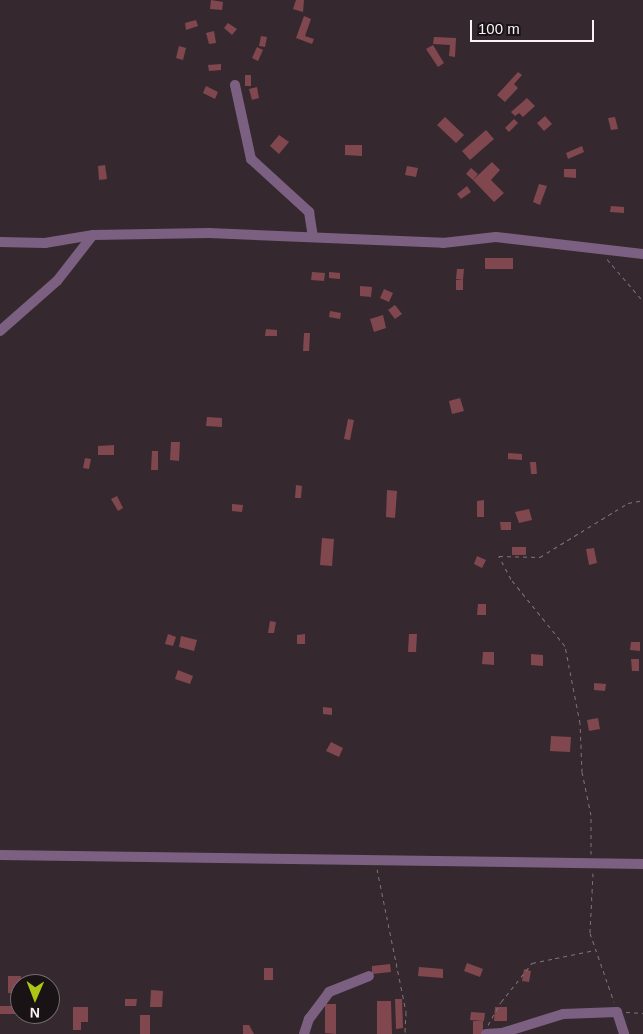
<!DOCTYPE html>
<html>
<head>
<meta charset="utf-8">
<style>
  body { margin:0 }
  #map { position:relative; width:643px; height:1034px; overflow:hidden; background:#35292f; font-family:Helvetica,sans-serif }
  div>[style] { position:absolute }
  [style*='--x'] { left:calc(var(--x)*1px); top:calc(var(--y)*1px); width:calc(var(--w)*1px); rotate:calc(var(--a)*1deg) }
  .building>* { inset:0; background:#81474e }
  .path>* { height:1px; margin-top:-0.5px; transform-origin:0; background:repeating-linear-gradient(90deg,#7d7378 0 4px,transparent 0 8px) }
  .minor>* { height:10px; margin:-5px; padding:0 5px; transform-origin:5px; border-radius:5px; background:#7c6082 }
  span { translate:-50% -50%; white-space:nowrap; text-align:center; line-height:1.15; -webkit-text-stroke:4px #191316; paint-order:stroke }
  .north { position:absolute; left:10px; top:974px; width:50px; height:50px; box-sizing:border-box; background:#191316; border:1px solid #736c6f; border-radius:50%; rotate:181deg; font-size:14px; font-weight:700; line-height:20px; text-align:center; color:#faf2f5 }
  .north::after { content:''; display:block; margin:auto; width:18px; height:22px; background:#acc611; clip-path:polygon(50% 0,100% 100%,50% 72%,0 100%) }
  .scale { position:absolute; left:470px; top:20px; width:124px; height:22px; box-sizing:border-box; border:2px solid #faf2f5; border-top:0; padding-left:6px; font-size:15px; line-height:18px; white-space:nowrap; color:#faf2f5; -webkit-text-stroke:4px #191316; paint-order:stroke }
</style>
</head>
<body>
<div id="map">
  <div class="building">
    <i style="clip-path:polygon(211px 0,223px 2px,222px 10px,210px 9px)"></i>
    <i style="clip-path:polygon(296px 0,304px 0,303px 12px,293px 9px)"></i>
    <i style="clip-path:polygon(304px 16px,311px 19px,305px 36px,314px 39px,312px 44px,296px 38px)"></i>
    <i style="clip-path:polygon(196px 20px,198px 26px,186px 30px,185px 23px)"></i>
    <i style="clip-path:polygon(228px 23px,237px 29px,232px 35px,224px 28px)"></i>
    <i style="clip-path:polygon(214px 31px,216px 43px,209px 44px,206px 33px)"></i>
    <i style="clip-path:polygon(261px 36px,267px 37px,265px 47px,259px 46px)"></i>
    <i style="clip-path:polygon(434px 37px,456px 38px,455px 57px,449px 56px,450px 45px,433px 44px)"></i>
    <i style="clip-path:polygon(433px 45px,444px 63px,438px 67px,426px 49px)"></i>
    <i style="clip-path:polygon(179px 46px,186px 48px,183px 60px,176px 58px)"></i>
    <i style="clip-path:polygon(257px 47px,263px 50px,258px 61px,252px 58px)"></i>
    <i style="clip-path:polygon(221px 64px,221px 70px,209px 71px,208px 65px)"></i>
    <i style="clip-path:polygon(518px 72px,522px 75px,514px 84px,518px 88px,505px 102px,497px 95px)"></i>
    <i style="clip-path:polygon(245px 75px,251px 75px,251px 86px,245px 86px)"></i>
    <i style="clip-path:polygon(206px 86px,218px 92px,215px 99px,203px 93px)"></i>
    <i style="clip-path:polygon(257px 87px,259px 98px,252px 100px,249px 89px)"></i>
    <i style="clip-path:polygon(527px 98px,535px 106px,523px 117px,519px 113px,515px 116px,511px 112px)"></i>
    <i style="clip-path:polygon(545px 116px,552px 124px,544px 131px,537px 123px)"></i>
    <i style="clip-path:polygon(445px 117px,464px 135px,456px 143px,437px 125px)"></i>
    <i style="clip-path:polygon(615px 117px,618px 129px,611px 130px,608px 118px)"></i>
    <i style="clip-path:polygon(514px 119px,518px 123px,509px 132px,505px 128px)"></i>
    <i style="clip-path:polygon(486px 130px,494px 139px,470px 160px,462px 151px)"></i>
    <i style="clip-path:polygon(279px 135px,289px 142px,279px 154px,270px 146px)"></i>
    <i style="clip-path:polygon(345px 145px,362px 145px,362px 156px,345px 155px)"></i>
    <i style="clip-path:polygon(582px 146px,584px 152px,568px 159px,566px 153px)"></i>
    <i style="clip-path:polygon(492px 162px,500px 170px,491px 180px,504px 193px,494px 202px,473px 180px)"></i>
    <i style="clip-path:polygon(105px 165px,107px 179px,99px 180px,98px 166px)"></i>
    <i style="clip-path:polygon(407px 166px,418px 168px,416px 177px,405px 175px)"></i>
    <i style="clip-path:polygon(471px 168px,478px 174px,473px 180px,466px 174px)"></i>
    <i style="clip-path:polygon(564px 169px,576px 169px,576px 178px,564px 177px)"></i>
    <i style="clip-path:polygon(539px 184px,547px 186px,540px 205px,533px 202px)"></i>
    <i style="clip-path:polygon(467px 186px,471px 192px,461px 199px,457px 194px)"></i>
    <i style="clip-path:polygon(611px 206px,624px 207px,624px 213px,610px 212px)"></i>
    <i style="clip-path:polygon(485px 258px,513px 258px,513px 269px,485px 269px)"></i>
    <i style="clip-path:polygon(457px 269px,464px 269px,463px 280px,456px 279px)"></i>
    <i style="clip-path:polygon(312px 272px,325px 273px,324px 281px,311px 280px)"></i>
    <i style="clip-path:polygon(329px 272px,340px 273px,340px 279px,329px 278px)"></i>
    <i style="clip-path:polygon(456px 280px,463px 280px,463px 290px,456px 290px)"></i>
    <i style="clip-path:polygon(360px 286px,372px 287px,371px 297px,360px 296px)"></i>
    <i style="clip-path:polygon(384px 289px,393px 293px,389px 302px,380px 298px)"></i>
    <i style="clip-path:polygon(395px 305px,402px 314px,395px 319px,388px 310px)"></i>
    <i style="clip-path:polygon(330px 311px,341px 313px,340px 319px,329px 317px)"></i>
    <i style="clip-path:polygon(383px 315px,386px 328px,374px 332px,370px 319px)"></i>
    <i style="clip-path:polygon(266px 329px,277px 330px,277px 336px,265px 336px)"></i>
    <i style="clip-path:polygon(304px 333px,310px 333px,309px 351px,303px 351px)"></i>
    <i style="clip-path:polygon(460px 398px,464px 411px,452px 414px,449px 401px)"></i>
    <i style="clip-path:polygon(207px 417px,222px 418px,222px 427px,206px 426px)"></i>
    <i style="clip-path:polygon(348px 419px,354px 420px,350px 440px,344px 439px)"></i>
    <i style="clip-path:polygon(171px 442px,180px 442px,179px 461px,170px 460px)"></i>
    <i style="clip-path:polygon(114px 445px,114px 455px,98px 455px,98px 446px)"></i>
    <i style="clip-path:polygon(152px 451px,158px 451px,158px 470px,151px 470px)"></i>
    <i style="clip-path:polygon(508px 453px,522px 454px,522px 460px,508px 459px)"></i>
    <i style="clip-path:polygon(85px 458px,91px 459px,89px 469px,83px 468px)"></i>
    <i style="clip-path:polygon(530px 462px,536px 462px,537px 474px,531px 474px)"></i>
    <i style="clip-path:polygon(296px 485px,302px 486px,301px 498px,295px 498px)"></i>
    <i style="clip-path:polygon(387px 490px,397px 491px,395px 518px,386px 517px)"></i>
    <i style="clip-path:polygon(117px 496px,123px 508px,118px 511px,111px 499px)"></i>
    <i style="clip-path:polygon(484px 500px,484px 517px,477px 517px,477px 501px)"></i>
    <i style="clip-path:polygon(232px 504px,243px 505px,242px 512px,232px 511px)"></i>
    <i style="clip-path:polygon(529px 509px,532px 520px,519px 523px,515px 512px)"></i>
    <i style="clip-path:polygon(500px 522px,511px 522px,511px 530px,501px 530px)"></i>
    <i style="clip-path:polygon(322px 538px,334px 539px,332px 566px,320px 565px)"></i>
    <i style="clip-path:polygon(512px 547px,526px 547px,526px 555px,512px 555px)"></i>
    <i style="clip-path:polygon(594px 548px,597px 563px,589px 565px,586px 549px)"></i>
    <i style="clip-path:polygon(477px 556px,486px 560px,482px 568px,474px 564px)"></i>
    <i style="clip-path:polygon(478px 604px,486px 604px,486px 615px,477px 615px)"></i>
    <i style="clip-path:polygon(270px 621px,276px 622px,274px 633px,268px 633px)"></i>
    <i style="clip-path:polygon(168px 634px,176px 637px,173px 646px,165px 644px)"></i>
    <i style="clip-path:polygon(305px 634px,305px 644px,297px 644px,297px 635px)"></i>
    <i style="clip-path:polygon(409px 634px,417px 634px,416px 652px,408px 652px)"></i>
    <i style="clip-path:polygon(181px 636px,197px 640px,194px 651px,179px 647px)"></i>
    <i style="clip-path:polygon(631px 642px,640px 642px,640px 651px,630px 650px)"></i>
    <i style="clip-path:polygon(483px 652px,494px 652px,494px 665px,482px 664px)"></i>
    <i style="clip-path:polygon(531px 654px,543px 655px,543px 666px,531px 665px)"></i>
    <i style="clip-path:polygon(631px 659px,639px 659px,639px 671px,632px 671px)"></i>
    <i style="clip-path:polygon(178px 670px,193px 676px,190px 684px,175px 679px)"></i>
    <i style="clip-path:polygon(594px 683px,606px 684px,605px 691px,594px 690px)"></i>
    <i style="clip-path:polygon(323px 707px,332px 708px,332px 715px,323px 714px)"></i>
    <i style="clip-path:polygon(598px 718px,600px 729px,589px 731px,587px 720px)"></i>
    <i style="clip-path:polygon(551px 736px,571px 737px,570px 752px,550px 751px)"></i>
    <i style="clip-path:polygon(331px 742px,343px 748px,339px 757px,326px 751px)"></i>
    <i style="clip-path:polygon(467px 963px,483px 969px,480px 977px,464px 971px)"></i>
    <i style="clip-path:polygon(390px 964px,391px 972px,372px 974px,372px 966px)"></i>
    <i style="clip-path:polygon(419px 967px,443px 969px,443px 978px,418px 976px)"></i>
    <i style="clip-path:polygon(264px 968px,273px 968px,273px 980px,264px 980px)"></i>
    <i style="clip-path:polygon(524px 969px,531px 971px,529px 982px,522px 981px)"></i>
    <i style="clip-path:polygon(8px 976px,21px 976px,20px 993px,8px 993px)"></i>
    <i style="clip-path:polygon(151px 990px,163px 991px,162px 1007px,150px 1007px)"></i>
    <i style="clip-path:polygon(125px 999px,137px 999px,136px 1006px,125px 1006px)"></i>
    <i style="clip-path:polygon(395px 999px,402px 999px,403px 1028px,396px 1029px)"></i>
    <i style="clip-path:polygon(377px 1001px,391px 1001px,392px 1034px,377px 1034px)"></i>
    <i style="clip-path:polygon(325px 1004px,336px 1004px,336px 1034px,325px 1033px)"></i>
    <i style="clip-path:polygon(0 1006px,20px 1006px,20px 1014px,0 1014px)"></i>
    <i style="clip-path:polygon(73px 1007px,88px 1007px,88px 1022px,81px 1022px,81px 1030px,73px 1030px)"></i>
    <i style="clip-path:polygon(495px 1007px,507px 1007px,507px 1021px,494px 1021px)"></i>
    <i style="clip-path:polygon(471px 1012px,485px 1013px,484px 1021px,470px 1020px)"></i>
    <i style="clip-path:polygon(140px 1015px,150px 1015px,150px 1034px,140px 1034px)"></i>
    <i style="clip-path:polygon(473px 1021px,483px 1021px,483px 1034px,473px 1034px)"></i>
    <i style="clip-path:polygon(243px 1025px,249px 1025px,254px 1034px,243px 1034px)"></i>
  </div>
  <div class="path">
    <i style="--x:607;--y:259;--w:55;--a:49.4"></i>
    <i style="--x:591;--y:854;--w:39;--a:-90"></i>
    <i style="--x:591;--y:815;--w:44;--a:-101.8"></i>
    <i style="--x:582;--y:772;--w:49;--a:-92.3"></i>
    <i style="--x:580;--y:723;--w:78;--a:-101"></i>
    <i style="--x:565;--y:646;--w:86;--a:-128.9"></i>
    <i style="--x:511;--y:579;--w:26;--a:-118"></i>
    <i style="--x:499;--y:556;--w:41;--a:1.4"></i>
    <i style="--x:540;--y:557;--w:103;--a:-31.5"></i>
    <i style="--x:628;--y:503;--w:15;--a:-11"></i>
    <i style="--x:377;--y:869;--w:146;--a:78.5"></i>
    <i style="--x:406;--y:1012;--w:22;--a:93"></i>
    <i style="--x:593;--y:873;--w:60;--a:92.9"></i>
    <i style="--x:590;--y:933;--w:73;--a:70.8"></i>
    <i style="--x:626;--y:1012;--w:17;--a:3"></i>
    <i style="--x:488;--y:1025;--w:26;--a:-61"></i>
    <i style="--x:501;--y:1002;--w:50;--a:-51.5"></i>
    <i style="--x:532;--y:963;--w:64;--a:-11.7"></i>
  </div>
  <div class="minor">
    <i style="--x:235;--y:85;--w:76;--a:77.8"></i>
    <i style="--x:251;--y:159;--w:79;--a:42.4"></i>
    <i style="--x:309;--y:212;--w:24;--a:81"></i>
    <i style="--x:0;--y:242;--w:45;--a:1.3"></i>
    <i style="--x:45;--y:243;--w:49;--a:-9.5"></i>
    <i style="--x:93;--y:235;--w:116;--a:-1"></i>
    <i style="--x:209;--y:233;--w:234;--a:2.4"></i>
    <i style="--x:443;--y:243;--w:53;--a:-6.5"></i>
    <i style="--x:496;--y:237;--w:148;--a:6.6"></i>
    <i style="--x:0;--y:331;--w:76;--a:-41.3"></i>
    <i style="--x:57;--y:281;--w:58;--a:-52"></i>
    <i style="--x:0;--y:855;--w:643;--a:0.8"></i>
    <i style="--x:304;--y:1034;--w:16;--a:-72"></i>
    <i style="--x:309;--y:1019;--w:34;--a:-53"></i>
    <i style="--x:329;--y:992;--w:43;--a:-21.8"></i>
    <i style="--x:486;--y:1034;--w:16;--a:-4"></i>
    <i style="--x:502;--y:1033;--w:64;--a:-17.3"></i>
    <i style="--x:563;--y:1014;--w:54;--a:-2.1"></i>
    <i style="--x:617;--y:1012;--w:23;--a:72"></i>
  </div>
  <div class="north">N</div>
  <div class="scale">100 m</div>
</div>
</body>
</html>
